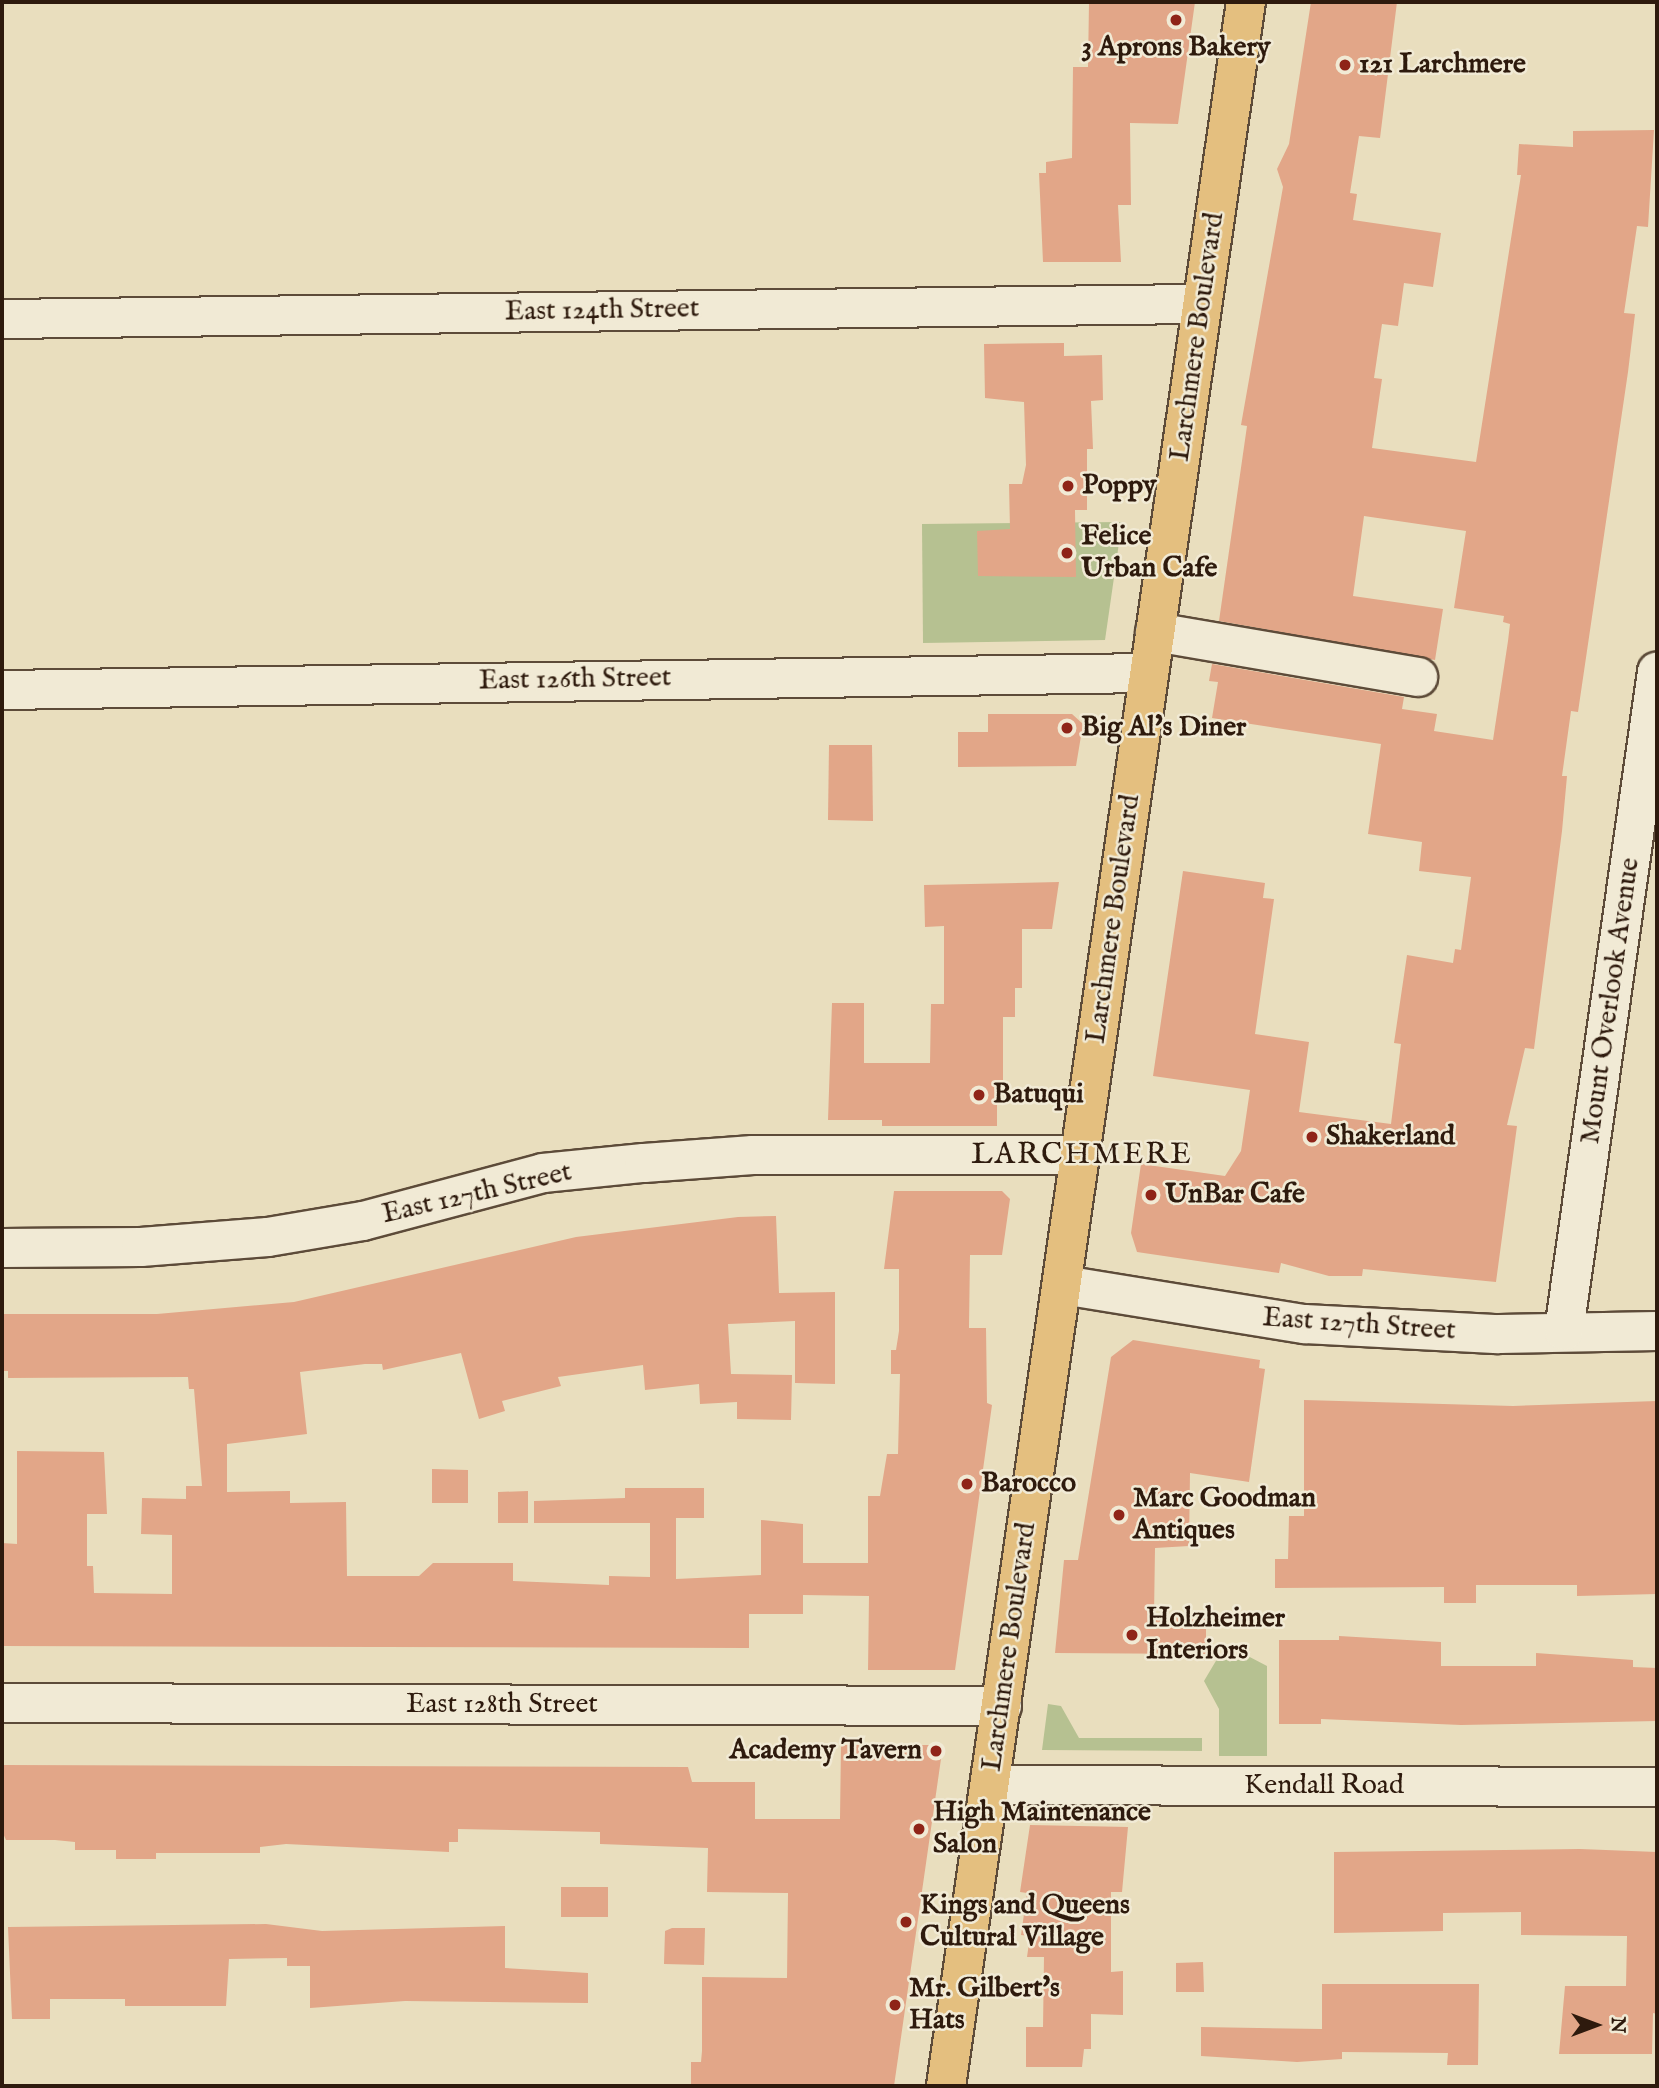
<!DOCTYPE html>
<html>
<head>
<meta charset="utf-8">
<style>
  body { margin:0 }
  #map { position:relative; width:1659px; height:2088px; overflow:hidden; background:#e9debe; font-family:"IM FELL English",serif }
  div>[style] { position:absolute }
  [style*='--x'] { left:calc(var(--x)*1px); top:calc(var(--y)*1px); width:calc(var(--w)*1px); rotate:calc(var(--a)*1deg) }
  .green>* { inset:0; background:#b6c191 }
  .building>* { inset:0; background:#e2a688 }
  .roads { filter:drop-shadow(2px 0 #5d4b39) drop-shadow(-2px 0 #5d4b39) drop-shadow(0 2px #5d4b39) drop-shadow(0 -2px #5d4b39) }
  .minor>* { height:38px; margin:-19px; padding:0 19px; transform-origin:19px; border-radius:19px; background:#f1ead5 }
  .major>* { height:38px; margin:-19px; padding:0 19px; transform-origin:19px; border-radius:19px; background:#e4bf7f }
  .dots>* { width:19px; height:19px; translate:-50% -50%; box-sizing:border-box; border:4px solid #f1ead5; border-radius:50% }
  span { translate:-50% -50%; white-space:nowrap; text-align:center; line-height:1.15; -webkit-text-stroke:5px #f1ead5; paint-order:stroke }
  .poi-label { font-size:28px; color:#2e1a0d; font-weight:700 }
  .left { translate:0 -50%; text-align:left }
  .right { translate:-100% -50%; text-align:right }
  .street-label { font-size:28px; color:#2e1a0d }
  .neighbourhood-label { font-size:30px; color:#2e1a0d; letter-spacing:2px }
  .frame { position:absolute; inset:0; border:4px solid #2e1a0d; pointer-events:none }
  .north { position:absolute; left:1561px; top:1990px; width:70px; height:70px; -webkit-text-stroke:5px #f1ead5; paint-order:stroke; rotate:90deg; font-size:19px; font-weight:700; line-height:28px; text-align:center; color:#2e1a0d }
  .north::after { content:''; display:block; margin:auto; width:24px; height:32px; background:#2e1a0d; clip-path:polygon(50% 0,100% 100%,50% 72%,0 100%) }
</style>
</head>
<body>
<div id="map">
  <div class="green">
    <i style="clip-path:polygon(1122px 522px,1105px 640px,923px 643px,922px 524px)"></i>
    <i style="clip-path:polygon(1220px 1654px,1244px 1654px,1267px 1666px,1267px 1756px,1219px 1756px,1219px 1709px,1204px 1681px)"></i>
    <i style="clip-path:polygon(1048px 1704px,1061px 1706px,1079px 1738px,1202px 1738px,1202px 1751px,1042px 1750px)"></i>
  </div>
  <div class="building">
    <i style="clip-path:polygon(1089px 2px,1195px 2px,1178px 124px,1130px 123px,1131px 205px,1118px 205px,1121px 262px,1043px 262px,1039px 173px,1046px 173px,1046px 162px,1072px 158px,1073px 67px,1088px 67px)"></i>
    <i style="clip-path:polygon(1311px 2px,1397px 2px,1380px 138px,1359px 136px,1350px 193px,1357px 194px,1353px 220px,1441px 233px,1433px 287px,1404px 283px,1398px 326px,1382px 324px,1374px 378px,1382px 379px,1372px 448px,1476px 462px,1521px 175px,1517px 175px,1519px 144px,1573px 147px,1573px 131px,1654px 130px,1648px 227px,1637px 226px,1624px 313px,1635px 314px,1628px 372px,1578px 712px,1571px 711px,1562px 776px,1567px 776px,1562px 831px,1534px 1049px,1525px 1048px,1507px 1125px,1517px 1126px,1496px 1282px,1363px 1269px,1362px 1276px,1329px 1276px,1281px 1263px,1279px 1273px,1137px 1252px,1131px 1233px,1141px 1164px,1225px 1176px,1241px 1151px,1250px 1090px,1153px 1076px,1183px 871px,1265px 883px,1263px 898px,1274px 899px,1255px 1034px,1309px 1042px,1299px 1112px,1391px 1124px,1401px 1044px,1394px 1043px,1407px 955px,1453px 963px,1455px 949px,1461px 950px,1471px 877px,1419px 871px,1422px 842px,1368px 834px,1381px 744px,1212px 718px,1218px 682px,1209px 681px,1212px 664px,1404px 697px,1402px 709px,1437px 714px,1434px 731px,1493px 740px,1508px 641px,1510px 624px,1503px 622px,1504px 616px,1454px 608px,1466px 531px,1364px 516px,1353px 596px,1443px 609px,1435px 660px,1219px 621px,1247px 426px,1241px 425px,1283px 187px,1277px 169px,1289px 144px)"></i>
    <i style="clip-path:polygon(1064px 343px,1064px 356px,1102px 355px,1103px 400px,1091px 401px,1093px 449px,1087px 449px,1087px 510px,1075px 510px,1076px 577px,978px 576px,977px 531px,1010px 529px,1009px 484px,1022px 484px,1026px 465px,1024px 402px,985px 398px,984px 344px)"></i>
    <i style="clip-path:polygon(988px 714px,1072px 714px,1083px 724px,1076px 766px,958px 767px,958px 732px,988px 732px)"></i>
    <i style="clip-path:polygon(829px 745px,872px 745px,873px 821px,828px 820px)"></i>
    <i style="clip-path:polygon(1059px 882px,1052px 929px,1022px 929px,1022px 988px,1015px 988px,1015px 1017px,1003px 1017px,1003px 1105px,997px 1105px,997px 1126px,882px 1126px,882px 1120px,828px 1120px,832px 1003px,864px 1003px,864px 1063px,930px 1063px,931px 1004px,944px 1004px,944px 926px,925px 927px,924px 885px)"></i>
    <i style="clip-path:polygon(894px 1191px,1002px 1191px,1010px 1199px,1002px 1255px,970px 1255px,969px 1328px,986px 1328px,987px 1403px,992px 1405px,955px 1670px,868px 1670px,869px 1596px,803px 1595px,803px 1614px,749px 1614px,749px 1648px,2px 1646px,2px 1543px,17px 1544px,17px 1451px,104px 1452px,107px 1514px,87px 1514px,87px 1566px,93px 1566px,94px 1593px,172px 1594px,172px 1535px,141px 1534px,142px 1498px,186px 1499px,186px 1486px,202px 1486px,194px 1389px,189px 1389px,188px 1377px,8px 1378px,8px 1371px,2px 1371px,2px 1314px,157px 1314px,294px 1302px,576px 1237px,738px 1217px,776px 1216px,779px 1293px,835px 1292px,835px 1384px,795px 1383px,795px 1321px,728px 1324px,731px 1374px,792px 1375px,791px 1420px,737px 1419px,737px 1402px,700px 1404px,699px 1384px,645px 1390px,643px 1365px,558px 1377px,561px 1386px,502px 1401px,505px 1411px,479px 1419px,461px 1353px,383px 1370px,382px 1364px,365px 1364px,300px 1372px,307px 1434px,227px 1444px,227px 1492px,290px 1491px,290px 1503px,346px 1502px,347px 1576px,419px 1576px,433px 1563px,513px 1563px,513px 1581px,609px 1585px,609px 1576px,650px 1577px,650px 1523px,534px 1523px,534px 1501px,625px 1498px,625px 1488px,704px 1488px,704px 1518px,676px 1518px,676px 1579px,761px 1575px,761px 1520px,803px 1524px,803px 1563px,868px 1563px,868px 1496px,880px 1496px,887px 1454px,898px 1454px,900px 1374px,891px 1374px,891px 1350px,896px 1350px,899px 1331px,899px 1269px,884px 1269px)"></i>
    <i style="clip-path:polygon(1133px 1340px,1260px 1360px,1259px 1368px,1265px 1369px,1249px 1482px,1190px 1473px,1189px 1546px,1155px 1548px,1154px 1616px,1206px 1616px,1206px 1654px,1055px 1653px,1064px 1560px,1078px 1560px,1111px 1357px)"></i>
    <i style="clip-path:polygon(1304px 1400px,1513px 1406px,1657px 1401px,1657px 1594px,1577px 1596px,1577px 1585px,1476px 1585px,1476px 1603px,1444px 1603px,1444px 1587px,1275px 1588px,1275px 1559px,1288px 1559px,1289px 1516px,1304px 1516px)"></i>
    <i style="clip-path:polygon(432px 1469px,468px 1470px,468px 1503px,432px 1503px)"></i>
    <i style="clip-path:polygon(528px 1491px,528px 1523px,498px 1523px,498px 1492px)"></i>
    <i style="clip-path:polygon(1339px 1636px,1441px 1642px,1441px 1666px,1536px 1666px,1536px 1653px,1633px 1660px,1633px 1667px,1657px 1668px,1657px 1721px,1461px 1725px,1321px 1719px,1321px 1724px,1279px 1724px,1279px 1640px,1339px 1640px)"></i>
    <i style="clip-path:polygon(841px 1745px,943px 1745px,894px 2086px,691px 2086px,691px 2062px,701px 2062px,702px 2051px,702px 1977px,787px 1978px,788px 1893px,707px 1892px,708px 1848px,600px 1844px,600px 1832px,458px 1829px,458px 1842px,449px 1842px,449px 1852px,286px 1844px,260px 1847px,260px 1853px,156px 1853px,156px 1859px,116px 1859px,116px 1850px,75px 1850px,75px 1842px,55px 1840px,6px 1840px,2px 1831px,2px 1765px,688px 1767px,692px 1782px,755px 1782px,755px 1819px,840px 1819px)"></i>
    <i style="clip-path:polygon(1030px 1825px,1128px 1827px,1122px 1892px,1111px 1892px,1111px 1972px,1123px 1971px,1123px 2015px,1091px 2014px,1091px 2049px,1084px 2049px,1082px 2067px,1026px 2067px,1026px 2027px,1043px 2027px,1044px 1957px,1027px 1957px,1030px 1936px,1021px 1935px,1027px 1893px,1020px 1892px)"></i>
    <i style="clip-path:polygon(1580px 1849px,1657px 1852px,1657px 2014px,1653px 2013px,1652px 2054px,1559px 2054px,1565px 1986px,1626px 1986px,1627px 1936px,1521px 1935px,1521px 1912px,1443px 1913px,1443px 1931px,1334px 1933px,1334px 1852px)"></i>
    <i style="clip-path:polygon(561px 1887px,608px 1887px,608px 1917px,561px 1917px)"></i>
    <i style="clip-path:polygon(266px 1924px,322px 1931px,505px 1926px,505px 1968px,588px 1973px,588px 2003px,405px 2001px,310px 2008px,310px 1966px,287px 1966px,287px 1958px,229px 1959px,226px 2006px,125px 2006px,125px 1999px,50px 1999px,50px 2019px,12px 2019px,8px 1927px)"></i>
    <i style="clip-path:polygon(672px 1928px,705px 1928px,704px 1965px,664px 1964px,665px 1931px)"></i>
    <i style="clip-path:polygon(1203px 1962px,1204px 1992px,1176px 1992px,1176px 1963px)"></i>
    <i style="clip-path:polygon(1322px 1984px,1479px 1984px,1478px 2065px,1447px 2065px,1448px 2053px,1342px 2052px,1342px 2059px,1297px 2062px,1201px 2056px,1201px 2027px,1322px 2029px)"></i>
  </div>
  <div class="roads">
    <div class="minor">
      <i style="--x:2;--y:319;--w:1200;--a:-0.72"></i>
      <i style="--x:1155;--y:632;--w:267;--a:9.7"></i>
      <i style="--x:2;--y:690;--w:1147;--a:-0.85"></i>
      <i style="--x:2;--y:1248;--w:139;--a:-0.4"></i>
      <i style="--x:141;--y:1247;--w:127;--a:-4.5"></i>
      <i style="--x:268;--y:1237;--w:96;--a:-9.6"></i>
      <i style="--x:363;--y:1221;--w:186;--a:-14.9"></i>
      <i style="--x:543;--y:1173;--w:101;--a:-5.7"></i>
      <i style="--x:644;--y:1163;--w:109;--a:-4.2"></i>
      <i style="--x:753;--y:1155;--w:327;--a:0"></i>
      <i style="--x:1063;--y:1285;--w:245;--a:9.2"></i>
      <i style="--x:1305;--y:1324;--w:194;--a:3"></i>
      <i style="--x:1499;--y:1334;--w:158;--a:-1.1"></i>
      <i style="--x:1564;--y:1331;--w:666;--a:-81.97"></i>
      <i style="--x:2;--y:1703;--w:1000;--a:0.17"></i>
      <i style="--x:990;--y:1785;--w:667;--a:0.17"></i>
    </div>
    <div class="major">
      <i style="--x:946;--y:2086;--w:2105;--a:-81.81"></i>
    </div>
  </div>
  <div class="dots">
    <i style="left:1176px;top:20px;background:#8f2418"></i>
    <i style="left:1345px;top:65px;background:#8f2418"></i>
    <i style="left:1068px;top:486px;background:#8f2418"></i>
    <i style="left:1067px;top:553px;background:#8f2418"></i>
    <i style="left:1067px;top:728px;background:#8f2418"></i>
    <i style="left:979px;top:1095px;background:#8f2418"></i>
    <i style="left:1312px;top:1137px;background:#8f2418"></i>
    <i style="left:1151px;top:1195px;background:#8f2418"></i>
    <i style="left:967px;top:1484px;background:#8f2418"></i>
    <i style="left:1119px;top:1515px;background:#8f2418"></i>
    <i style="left:1132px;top:1635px;background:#8f2418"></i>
    <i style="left:936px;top:1751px;background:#8f2418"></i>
    <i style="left:919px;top:1829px;background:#8f2418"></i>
    <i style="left:906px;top:1922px;background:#8f2418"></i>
    <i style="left:895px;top:2005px;background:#8f2418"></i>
  </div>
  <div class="poi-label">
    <span style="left:1176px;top:48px">3 Aprons Bakery</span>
    <span class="left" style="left:1359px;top:65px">121 Larchmere</span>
    <span class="left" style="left:1082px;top:486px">Poppy</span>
    <span class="left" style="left:1081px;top:553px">Felice<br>Urban Cafe</span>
    <span class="left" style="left:1081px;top:728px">Big Al's Diner</span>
    <span class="left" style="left:993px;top:1095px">Batuqui</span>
    <span class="left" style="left:1326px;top:1137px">Shakerland</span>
    <span class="left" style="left:1165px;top:1195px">UnBar Cafe</span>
    <span class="left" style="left:981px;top:1484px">Barocco</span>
    <span class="left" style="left:1133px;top:1515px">Marc Goodman<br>Antiques</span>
    <span class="left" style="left:1146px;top:1635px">Holzheimer<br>Interiors</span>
    <span class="right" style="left:922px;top:1751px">Academy Tavern</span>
    <span class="left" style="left:933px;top:1829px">High Maintenance<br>Salon</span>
    <span class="left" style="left:920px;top:1922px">Kings and Queens<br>Cultural Village</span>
    <span class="left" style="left:909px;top:2005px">Mr. Gilbert's<br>Hats</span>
  </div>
  <div class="street-label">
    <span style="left:602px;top:311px;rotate:-1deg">East 124th Street</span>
    <span style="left:1198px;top:337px;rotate:-82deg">Larchmere Boulevard</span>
    <span style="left:575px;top:680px;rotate:-1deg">East 126th Street</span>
    <span style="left:1114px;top:919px;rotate:-82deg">Larchmere Boulevard</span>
    <span style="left:1611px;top:1001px;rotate:-82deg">Mount Overlook Avenue</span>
    <span style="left:477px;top:1194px;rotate:-13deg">East 127th Street</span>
    <span style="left:1359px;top:1325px;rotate:4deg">East 127th Street</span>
    <span style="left:1010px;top:1647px;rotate:-82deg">Larchmere Boulevard</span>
    <span style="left:502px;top:1705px">East 128th Street</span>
    <span style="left:1324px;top:1786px">Kendall Road</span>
  </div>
  <div class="neighbourhood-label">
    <span style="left:1082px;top:1155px">LARCHMERE</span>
  </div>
  <div class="frame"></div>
  <div class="north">N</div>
</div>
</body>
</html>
